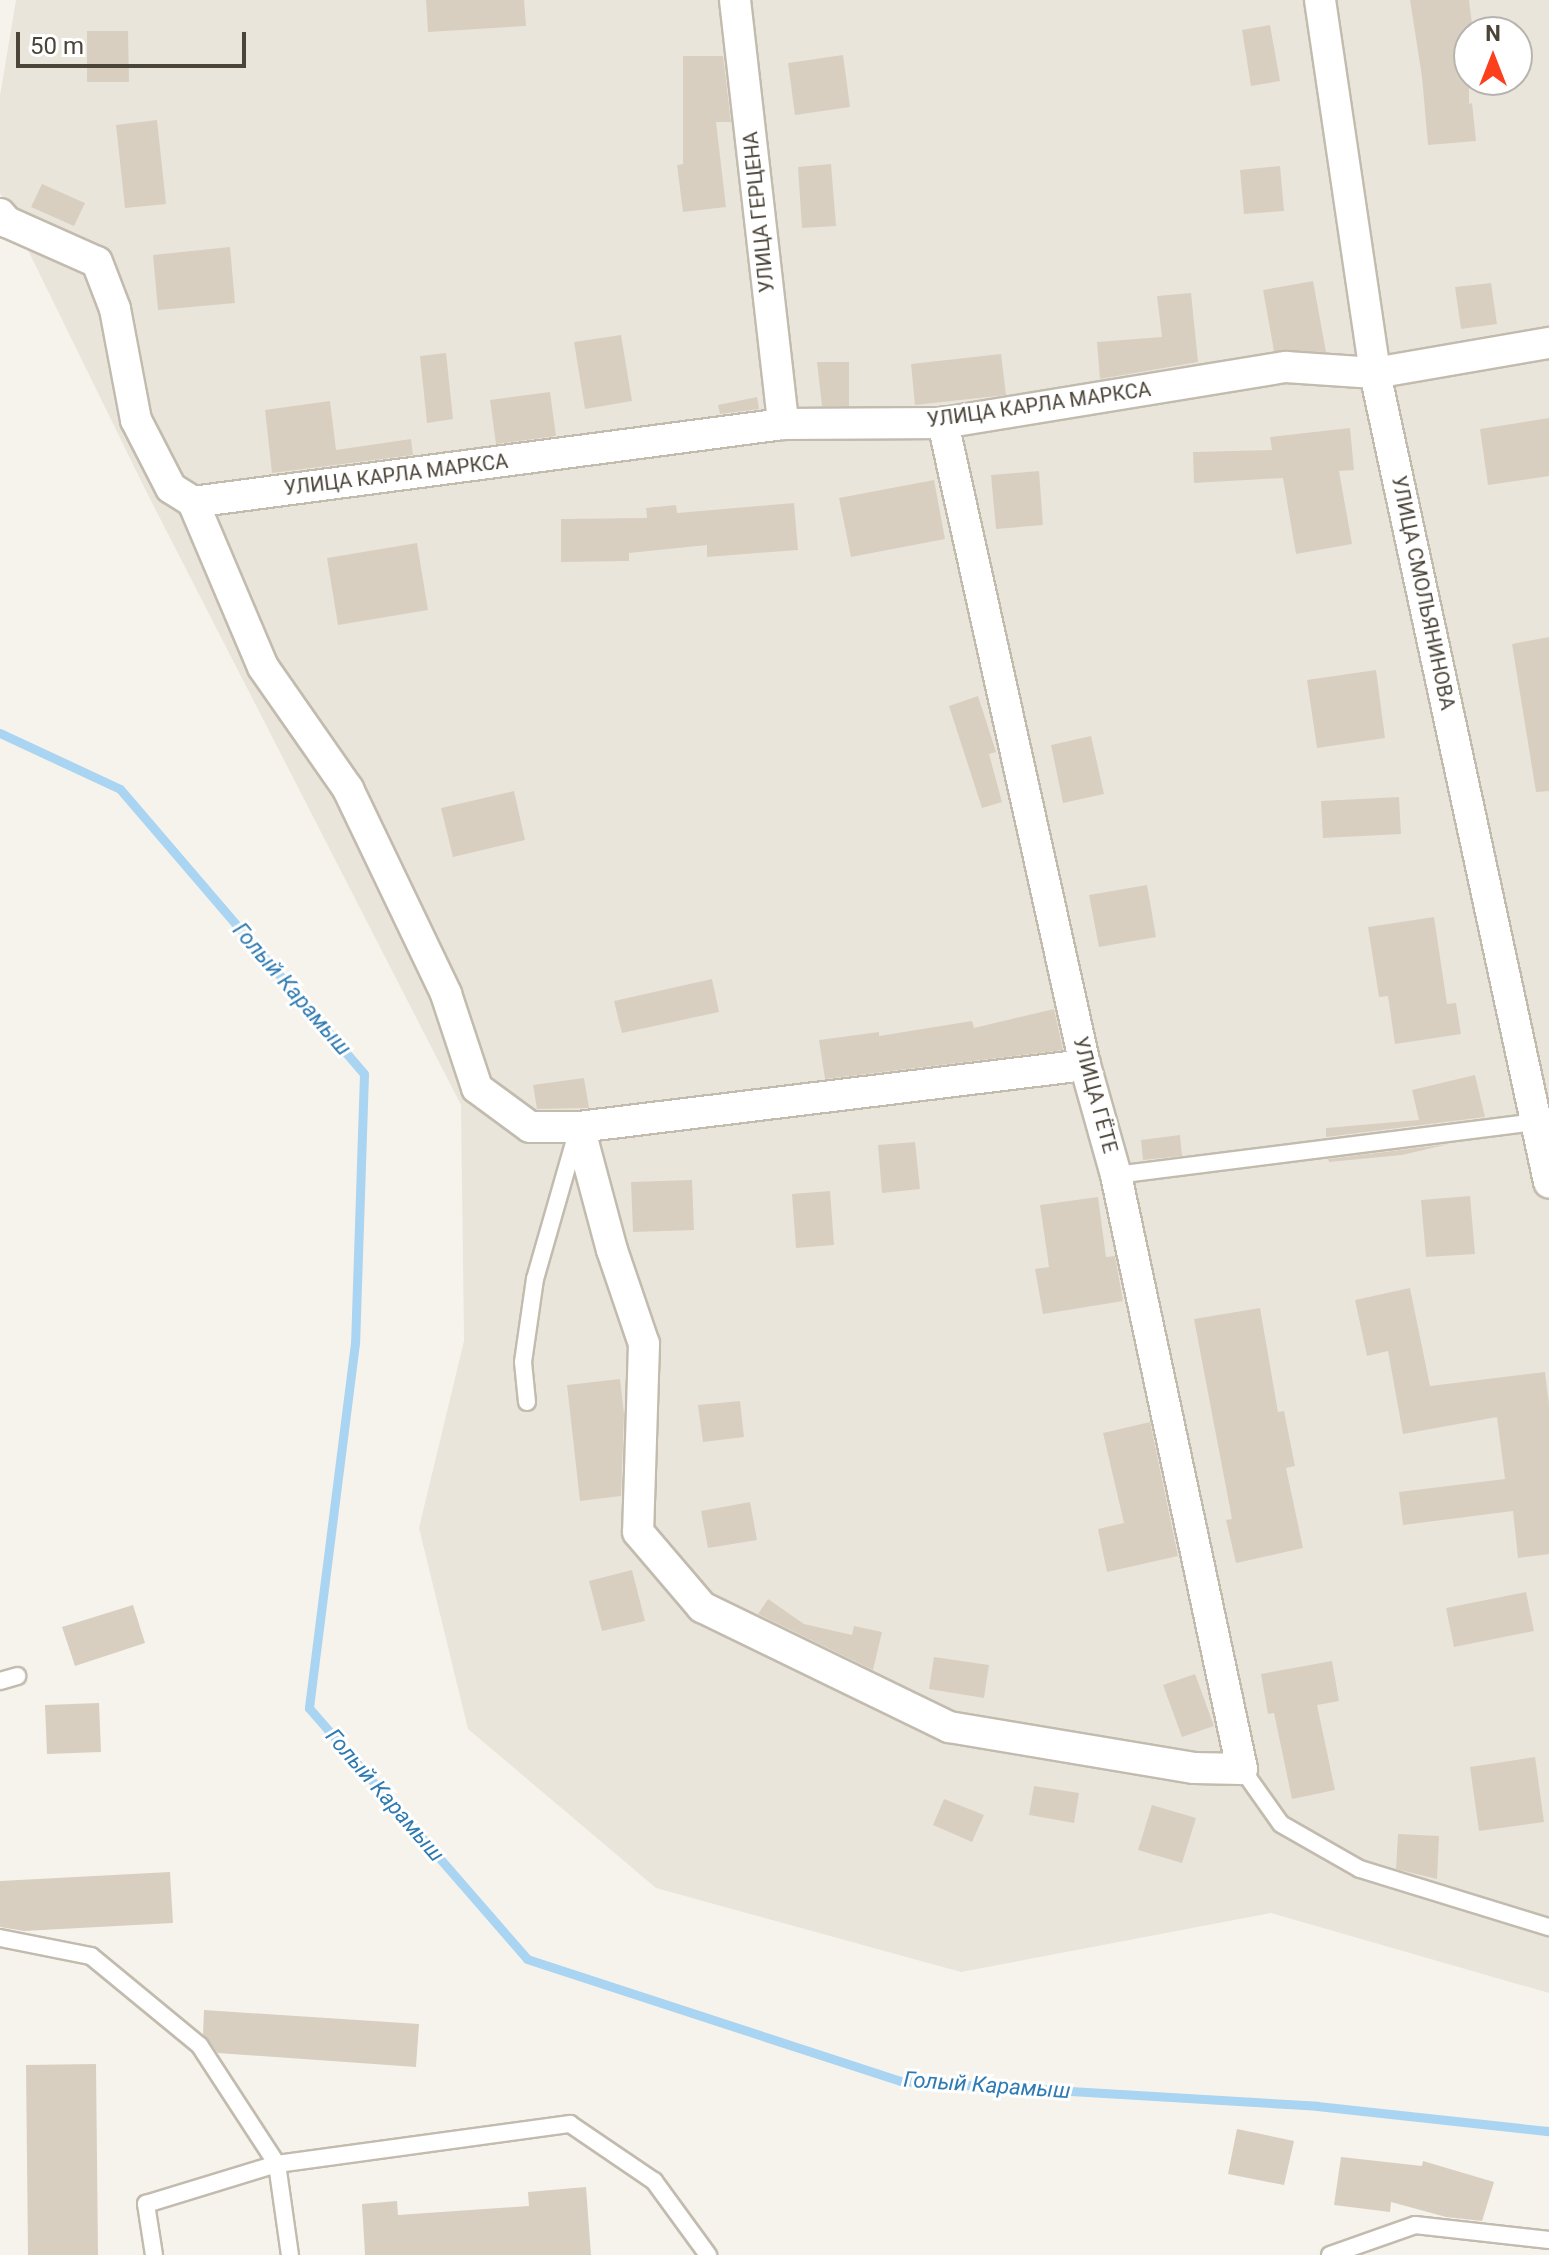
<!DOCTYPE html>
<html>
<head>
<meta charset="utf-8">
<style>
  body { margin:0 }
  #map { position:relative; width:1549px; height:2255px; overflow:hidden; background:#f6f3ec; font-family:Roboto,sans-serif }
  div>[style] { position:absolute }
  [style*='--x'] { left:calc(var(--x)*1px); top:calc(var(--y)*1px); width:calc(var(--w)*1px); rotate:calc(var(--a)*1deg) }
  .residential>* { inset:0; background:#eae5da }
  .stream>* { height:9px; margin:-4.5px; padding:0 4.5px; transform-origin:4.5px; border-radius:4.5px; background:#a9d4f2 }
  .building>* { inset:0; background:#d8cfc1 }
  .roads { filter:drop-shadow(2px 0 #c2bbae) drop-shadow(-2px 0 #c2bbae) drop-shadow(0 2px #c2bbae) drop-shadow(0 -2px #c2bbae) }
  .lane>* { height:16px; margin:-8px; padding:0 8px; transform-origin:8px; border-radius:8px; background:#fff }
  .street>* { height:30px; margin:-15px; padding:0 15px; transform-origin:15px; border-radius:15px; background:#fff }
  span { translate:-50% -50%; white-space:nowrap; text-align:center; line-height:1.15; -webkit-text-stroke:6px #fff; paint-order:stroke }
  .street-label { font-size:20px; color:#4b4439 }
  .water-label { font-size:22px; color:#2e7ab2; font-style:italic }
  .north { position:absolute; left:1453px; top:16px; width:80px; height:80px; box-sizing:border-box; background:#fff; border:2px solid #b7b4b0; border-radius:50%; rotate:0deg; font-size:22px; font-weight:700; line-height:32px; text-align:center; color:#4b4439 }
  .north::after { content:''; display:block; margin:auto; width:28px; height:36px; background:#fc3f1d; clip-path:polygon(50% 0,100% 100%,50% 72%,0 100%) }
  .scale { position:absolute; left:16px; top:32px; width:230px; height:36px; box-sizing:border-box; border:4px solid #4b4439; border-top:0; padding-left:10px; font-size:24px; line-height:28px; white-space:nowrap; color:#4b4439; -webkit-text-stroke:6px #fff; paint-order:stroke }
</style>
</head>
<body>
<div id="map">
  <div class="residential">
    <i style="clip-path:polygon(evenodd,16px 0,1549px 0,1549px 1993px,1271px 1913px,961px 1972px,656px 1888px,468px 1729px,419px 1528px,464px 1341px,461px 1105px,148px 495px,0 193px,0 96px,16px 0,1469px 32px,1517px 32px,1517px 80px,1469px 80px,1469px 32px)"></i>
  </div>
  <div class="stream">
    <i style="--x:0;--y:733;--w:132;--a:25"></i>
    <i style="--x:120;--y:789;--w:375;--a:49.4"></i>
    <i style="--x:364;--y:1074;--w:269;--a:91.9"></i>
    <i style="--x:355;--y:1343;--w:368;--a:97.2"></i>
    <i style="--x:309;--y:1708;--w:332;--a:49"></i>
    <i style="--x:527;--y:1959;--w:393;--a:18.1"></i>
    <i style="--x:901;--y:2081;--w:417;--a:3.4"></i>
    <i style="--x:1317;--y:2106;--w:233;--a:6.2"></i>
  </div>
  <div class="building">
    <i style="clip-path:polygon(426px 0,524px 0,526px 26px,428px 32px)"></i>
    <i style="clip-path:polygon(1410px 0,1469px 0,1473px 32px,1469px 32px,1469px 104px,1472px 103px,1476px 141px,1428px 145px,1422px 77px)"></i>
    <i style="clip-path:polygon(1270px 25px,1280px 81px,1251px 86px,1242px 30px)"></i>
    <i style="clip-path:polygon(87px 31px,128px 31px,129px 82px,87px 82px)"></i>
    <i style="clip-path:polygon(843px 55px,850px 107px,795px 115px,788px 63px)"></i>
    <i style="clip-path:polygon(683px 56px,723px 56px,731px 122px,716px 122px,726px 207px,683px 212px,677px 165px,683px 164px)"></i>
    <i style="clip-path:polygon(157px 120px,166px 204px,125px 208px,116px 125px)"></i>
    <i style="clip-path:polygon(831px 164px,836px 226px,802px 228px,798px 167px)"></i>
    <i style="clip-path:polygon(1280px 166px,1284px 211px,1244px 214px,1240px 170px)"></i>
    <i style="clip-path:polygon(42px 184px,85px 203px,74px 226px,31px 207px)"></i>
    <i style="clip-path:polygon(230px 247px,235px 303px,158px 310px,153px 255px)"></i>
    <i style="clip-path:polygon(1313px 281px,1326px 352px,1274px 351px,1263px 290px)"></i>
    <i style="clip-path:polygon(1491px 283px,1497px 324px,1461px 329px,1455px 287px)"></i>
    <i style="clip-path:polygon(1191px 293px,1198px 362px,1100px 379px,1097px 342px,1162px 337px,1157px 296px)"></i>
    <i style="clip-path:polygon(621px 335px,632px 401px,585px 409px,574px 342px)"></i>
    <i style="clip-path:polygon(446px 353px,453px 419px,427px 423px,420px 356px)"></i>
    <i style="clip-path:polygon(1001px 354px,1006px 395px,915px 405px,911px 364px)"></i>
    <i style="clip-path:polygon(817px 362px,849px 362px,849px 406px,822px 406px)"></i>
    <i style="clip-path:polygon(550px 392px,556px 436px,496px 444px,490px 400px)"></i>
    <i style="clip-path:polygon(757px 397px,759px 409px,720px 414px,718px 405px)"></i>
    <i style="clip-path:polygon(330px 401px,336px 450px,411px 439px,413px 455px,272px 473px,265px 410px)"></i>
    <i style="clip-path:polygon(1549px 418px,1549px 476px,1488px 485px,1480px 429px)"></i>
    <i style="clip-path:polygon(1350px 428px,1354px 470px,1339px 471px,1352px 544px,1296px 554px,1283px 478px,1194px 483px,1193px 452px,1272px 450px,1270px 437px)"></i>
    <i style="clip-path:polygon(1039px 471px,1043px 525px,996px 529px,991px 475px)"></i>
    <i style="clip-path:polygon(934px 480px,945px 539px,851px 557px,839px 498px)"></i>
    <i style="clip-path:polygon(794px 503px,798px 550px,707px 557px,707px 545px,629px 553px,629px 561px,561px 562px,561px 519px,647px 518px,646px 508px,676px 505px,677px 513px)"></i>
    <i style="clip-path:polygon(417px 543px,428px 610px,338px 625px,327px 558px)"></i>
    <i style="clip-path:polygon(1549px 637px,1549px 791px,1536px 792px,1512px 644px)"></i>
    <i style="clip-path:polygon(1376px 670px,1385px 738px,1317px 748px,1307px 680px)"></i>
    <i style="clip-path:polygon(978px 696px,996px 752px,989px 754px,1002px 802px,982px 808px,949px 706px)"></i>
    <i style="clip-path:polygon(1091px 736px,1104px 794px,1063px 803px,1051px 745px)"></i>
    <i style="clip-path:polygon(514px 791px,525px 840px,453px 857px,441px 808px)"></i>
    <i style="clip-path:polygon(1399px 797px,1401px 834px,1323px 838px,1321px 801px)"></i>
    <i style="clip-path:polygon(1147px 885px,1156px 937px,1099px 947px,1089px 895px)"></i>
    <i style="clip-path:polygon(1434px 917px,1447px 1004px,1456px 1003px,1461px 1034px,1395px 1044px,1388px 996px,1379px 997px,1368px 927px)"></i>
    <i style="clip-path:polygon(712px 979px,719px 1012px,622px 1033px,614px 1001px)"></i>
    <i style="clip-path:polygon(1054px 1009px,1063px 1050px,825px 1079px,819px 1040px,879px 1032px,879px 1036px,972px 1021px,974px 1028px)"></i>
    <i style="clip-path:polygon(1475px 1075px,1485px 1117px,1326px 1137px,1326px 1128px,1419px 1120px,1412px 1090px)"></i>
    <i style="clip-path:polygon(584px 1078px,589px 1108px,537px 1109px,533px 1085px)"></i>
    <i style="clip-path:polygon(1180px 1135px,1182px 1156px,1143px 1160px,1141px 1140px)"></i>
    <i style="clip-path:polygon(915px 1142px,920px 1189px,882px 1193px,878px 1145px)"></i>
    <i style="clip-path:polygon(1449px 1144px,1402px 1155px,1329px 1162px,1328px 1159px)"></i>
    <i style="clip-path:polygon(692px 1180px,694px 1230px,633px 1232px,631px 1182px)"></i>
    <i style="clip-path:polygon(830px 1191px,834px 1245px,796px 1248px,792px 1194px)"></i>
    <i style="clip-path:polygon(1470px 1196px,1475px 1254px,1426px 1257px,1421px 1200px)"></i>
    <i style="clip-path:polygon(1098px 1197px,1106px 1257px,1115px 1256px,1123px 1301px,1043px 1314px,1035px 1269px,1049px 1267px,1040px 1205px)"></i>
    <i style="clip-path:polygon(1410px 1288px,1430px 1386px,1545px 1372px,1549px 1404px,1549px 1554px,1518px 1558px,1513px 1511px,1403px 1525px,1399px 1492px,1505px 1479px,1497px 1417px,1403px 1434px,1388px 1351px,1367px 1356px,1355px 1300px)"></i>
    <i style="clip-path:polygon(1260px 1308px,1278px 1412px,1284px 1411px,1295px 1466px,1286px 1468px,1303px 1548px,1236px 1563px,1226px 1520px,1232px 1519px,1194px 1319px)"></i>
    <i style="clip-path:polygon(620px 1379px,624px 1414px,621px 1496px,580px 1501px,567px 1385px)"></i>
    <i style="clip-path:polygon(740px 1401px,744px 1437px,703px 1442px,698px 1405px)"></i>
    <i style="clip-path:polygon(1150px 1422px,1178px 1556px,1107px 1572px,1098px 1529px,1124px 1523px,1103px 1433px)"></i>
    <i style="clip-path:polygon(750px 1502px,757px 1540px,708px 1548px,701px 1511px)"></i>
    <i style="clip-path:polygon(632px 1570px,645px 1621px,602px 1631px,589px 1581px)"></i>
    <i style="clip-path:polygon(1526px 1592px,1534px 1631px,1454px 1647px,1446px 1608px)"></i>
    <i style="clip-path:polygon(768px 1599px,804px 1624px,852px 1635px,854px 1626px,882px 1632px,873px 1670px,758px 1614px)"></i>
    <i style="clip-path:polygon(133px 1605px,145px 1643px,75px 1666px,62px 1627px)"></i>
    <i style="clip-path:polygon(934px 1657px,989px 1665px,984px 1698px,929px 1689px)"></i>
    <i style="clip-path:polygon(1332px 1661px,1339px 1701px,1317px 1705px,1335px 1790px,1292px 1799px,1274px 1713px,1268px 1714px,1261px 1674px)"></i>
    <i style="clip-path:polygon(1195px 1674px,1214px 1726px,1182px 1737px,1163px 1685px)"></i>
    <i style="clip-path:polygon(99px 1703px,101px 1752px,47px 1754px,45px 1705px)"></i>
    <i style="clip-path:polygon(1535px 1757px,1544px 1822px,1479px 1831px,1470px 1767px)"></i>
    <i style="clip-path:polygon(1034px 1786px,1079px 1793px,1074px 1823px,1029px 1815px)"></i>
    <i style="clip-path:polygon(944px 1799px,984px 1815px,972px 1842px,933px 1825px)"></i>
    <i style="clip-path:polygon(1152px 1805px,1196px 1818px,1182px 1863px,1138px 1850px)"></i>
    <i style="clip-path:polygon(1398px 1834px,1439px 1836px,1437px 1879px,1396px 1869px)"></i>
    <i style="clip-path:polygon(170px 1872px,173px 1923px,24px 1931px,0 1927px,0 1881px)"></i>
    <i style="clip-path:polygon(204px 2010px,419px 2024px,416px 2067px,218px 2053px,203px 2034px)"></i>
    <i style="clip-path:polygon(96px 2064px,98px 2255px,28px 2255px,26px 2065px)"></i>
    <i style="clip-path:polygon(1237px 2129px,1294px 2141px,1284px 2185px,1228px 2174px)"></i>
    <i style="clip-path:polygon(1341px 2157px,1422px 2166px,1423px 2161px,1494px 2182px,1482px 2221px,1446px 2217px,1391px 2202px,1390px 2212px,1334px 2205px)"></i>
    <i style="clip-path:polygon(586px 2187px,591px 2255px,365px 2255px,362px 2204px,397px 2201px,398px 2215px,529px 2206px,528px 2192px)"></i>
  </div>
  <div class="roads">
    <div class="lane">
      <i style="--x:1116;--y:1175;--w:424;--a:-7.2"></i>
      <i style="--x:527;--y:1402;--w:40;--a:-95.7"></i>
      <i style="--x:523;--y:1362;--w:84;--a:-81.8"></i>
      <i style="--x:535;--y:1279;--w:152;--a:-74"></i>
      <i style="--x:0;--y:1681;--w:18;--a:-16"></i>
      <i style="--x:1242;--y:1769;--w:67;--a:54.7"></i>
      <i style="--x:1281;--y:1824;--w:91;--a:29.7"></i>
      <i style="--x:1360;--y:1869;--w:198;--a:17.1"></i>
      <i style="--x:0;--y:1938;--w:93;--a:11.2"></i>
      <i style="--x:91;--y:1956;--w:141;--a:39.5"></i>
      <i style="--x:200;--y:2046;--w:141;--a:56.9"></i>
      <i style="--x:277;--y:2164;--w:296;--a:-7.8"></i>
      <i style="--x:570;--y:2124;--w:102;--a:34.2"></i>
      <i style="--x:654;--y:2181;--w:92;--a:53.9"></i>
      <i style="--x:154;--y:2255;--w:52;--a:-98.9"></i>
      <i style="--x:146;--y:2204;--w:137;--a:-17"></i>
      <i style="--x:277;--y:2164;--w:92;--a:81.9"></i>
      <i style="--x:1330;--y:2255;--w:90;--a:-19.4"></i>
      <i style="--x:1415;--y:2225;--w:135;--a:6.4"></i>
    </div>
    <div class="street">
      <i style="--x:735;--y:0;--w:427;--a:83.5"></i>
      <i style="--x:1320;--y:0;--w:377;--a:81.6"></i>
      <i style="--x:1375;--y:373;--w:828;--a:77.86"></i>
      <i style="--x:0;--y:214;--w:11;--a:49"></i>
      <i style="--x:7;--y:222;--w:98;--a:24"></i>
      <i style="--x:97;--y:262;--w:50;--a:69"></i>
      <i style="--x:115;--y:309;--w:113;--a:79.3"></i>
      <i style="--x:136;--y:420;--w:76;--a:62.8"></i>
      <i style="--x:171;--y:488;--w:26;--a:32"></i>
      <i style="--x:193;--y:502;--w:179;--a:67"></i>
      <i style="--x:263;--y:667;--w:149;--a:55.1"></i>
      <i style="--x:348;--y:789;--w:227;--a:64.4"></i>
      <i style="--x:446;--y:994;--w:99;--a:71.7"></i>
      <i style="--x:477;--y:1088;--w:66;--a:36.3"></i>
      <i style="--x:530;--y:1127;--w:49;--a:0"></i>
      <i style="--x:579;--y:1127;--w:510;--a:-6.99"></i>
      <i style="--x:193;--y:502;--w:595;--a:-7.53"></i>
      <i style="--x:783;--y:424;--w:160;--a:-0.4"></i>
      <i style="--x:943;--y:423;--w:348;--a:-9.3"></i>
      <i style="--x:1286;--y:367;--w:89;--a:3.9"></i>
      <i style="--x:1375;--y:373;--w:177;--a:-9.8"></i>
      <i style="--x:579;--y:1127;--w:127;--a:75"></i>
      <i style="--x:612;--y:1250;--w:99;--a:71.2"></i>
      <i style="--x:644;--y:1344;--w:188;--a:91.8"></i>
      <i style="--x:638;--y:1532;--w:99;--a:49.5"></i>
      <i style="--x:702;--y:1607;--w:275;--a:25.9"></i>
      <i style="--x:949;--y:1727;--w:249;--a:9.5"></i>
      <i style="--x:1195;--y:1768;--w:47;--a:1.2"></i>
      <i style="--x:1242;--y:1769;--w:607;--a:-101.98"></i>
      <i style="--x:1116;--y:1175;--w:114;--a:-105.7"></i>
      <i style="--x:1085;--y:1065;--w:658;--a:-102.47"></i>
    </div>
  </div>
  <div class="street-label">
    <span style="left:759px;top:212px;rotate:-96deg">УЛИЦА ГЕРЦЕНА</span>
    <span style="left:1039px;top:405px;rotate:-8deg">УЛИЦА КАРЛА МАРКСА</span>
    <span style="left:396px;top:475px;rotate:-7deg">УЛИЦА КАРЛА МАРКСА</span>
    <span style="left:1423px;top:593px;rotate:78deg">УЛИЦА СМОЛЬЯНИНОВА</span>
    <span style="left:1095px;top:1095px;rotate:75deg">УЛИЦА ГЁТЕ</span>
  </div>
  <div class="water-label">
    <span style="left:292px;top:989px;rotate:49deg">Голый Карамыш</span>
    <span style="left:385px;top:1795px;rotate:49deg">Голый Карамыш</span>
    <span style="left:987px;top:2085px;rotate:4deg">Голый Карамыш</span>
  </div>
  <div class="north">N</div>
  <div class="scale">50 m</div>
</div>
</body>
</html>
